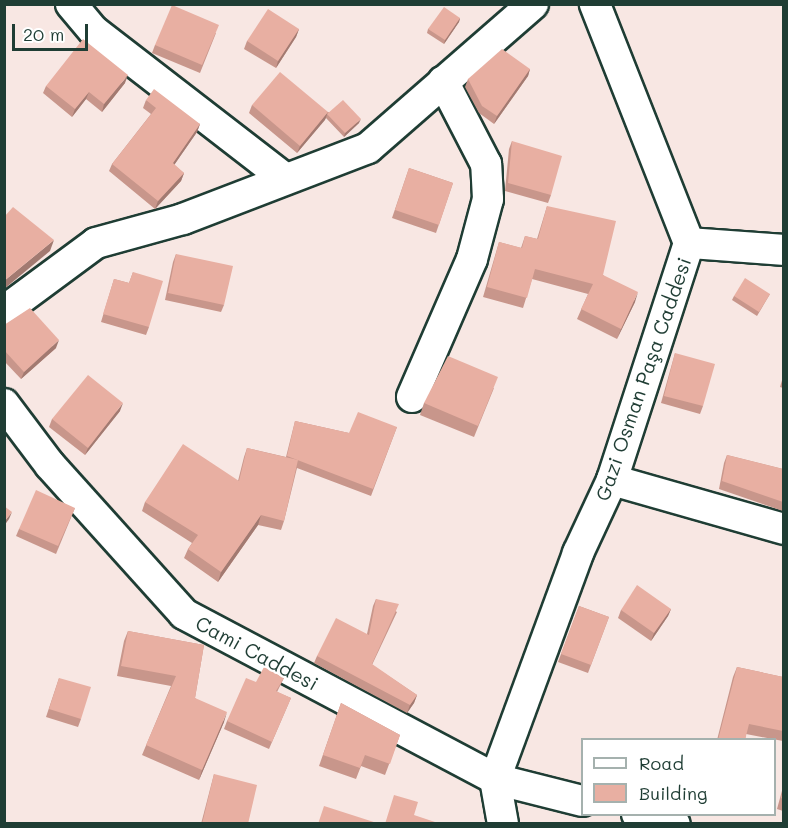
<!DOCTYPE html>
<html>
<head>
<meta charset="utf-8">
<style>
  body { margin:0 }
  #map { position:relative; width:788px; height:828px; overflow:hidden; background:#f8e7e3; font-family:Mali,sans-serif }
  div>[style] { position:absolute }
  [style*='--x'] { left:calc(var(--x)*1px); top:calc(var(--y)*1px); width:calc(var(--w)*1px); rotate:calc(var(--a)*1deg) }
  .roads { filter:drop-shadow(2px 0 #1f3d34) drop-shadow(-2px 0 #1f3d34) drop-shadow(0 2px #1f3d34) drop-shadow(0 -2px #1f3d34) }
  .minor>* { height:30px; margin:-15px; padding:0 15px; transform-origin:15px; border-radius:15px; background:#fff }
  .wall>* { inset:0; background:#c8968b }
  .shaded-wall>* { inset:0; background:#a27a71 }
  .building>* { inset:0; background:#e8afa2 }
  span { translate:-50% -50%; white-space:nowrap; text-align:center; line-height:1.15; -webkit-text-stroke:4.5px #fff; paint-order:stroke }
  .street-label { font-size:20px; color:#1f3d34 }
  .frame { position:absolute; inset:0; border:6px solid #1f3d34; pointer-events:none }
  .legend { position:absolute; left:581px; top:738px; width:195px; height:78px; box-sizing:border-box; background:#fff; border:2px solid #a5b1ae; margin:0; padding:8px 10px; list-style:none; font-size:18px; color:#1f3d34 }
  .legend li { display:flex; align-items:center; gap:12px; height:30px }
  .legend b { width:30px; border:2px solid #a5b1ae }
  .scale { position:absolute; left:12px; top:24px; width:76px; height:27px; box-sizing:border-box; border:3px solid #1f3d34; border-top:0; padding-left:8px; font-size:18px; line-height:21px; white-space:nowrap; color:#1f3d34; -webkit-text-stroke:4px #fff; paint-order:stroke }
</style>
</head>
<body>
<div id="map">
  <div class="roads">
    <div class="minor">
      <i style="--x:71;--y:4;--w:35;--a:50"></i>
      <i style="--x:94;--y:31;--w:239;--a:37.7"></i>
      <i style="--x:689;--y:243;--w:95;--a:4.2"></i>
      <i style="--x:4;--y:311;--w:114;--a:-36.5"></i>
      <i style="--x:96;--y:243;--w:90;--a:-15.4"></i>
      <i style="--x:183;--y:219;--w:198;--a:-21"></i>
      <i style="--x:368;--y:148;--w:219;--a:-41.1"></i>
      <i style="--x:412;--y:397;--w:150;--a:-66.5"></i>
      <i style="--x:472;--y:259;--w:62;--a:-75.1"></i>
      <i style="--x:488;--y:199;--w:35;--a:-93"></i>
      <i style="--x:486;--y:164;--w:93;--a:-117.4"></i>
      <i style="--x:4;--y:404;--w:76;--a:53"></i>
      <i style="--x:50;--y:465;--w:200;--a:48"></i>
      <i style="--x:184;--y:614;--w:352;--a:27.9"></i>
      <i style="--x:495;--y:779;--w:90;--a:14.2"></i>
      <i style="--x:612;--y:480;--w:179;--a:15.9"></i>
      <i style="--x:637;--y:814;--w:39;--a:15"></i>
      <i style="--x:503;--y:824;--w:46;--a:-100.1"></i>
      <i style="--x:495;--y:779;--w:241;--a:-69.8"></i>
      <i style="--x:578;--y:553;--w:81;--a:-65"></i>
      <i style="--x:612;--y:480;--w:249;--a:-72"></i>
      <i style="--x:689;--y:243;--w:257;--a:-111.5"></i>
    </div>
  </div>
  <div class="wall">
    <i style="clip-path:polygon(460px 18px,459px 22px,444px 44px,427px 33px,428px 29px)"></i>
    <i style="clip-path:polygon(299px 29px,296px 37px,276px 68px,244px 49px,247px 41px)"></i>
    <i style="clip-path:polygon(216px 33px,200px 73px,152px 53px,155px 45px)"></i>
    <i style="clip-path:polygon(530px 69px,528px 76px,494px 124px,479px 113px,465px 87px,468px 79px)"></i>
    <i style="clip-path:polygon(125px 83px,102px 112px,86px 99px,72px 117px,43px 93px,46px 86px)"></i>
    <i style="clip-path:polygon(146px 100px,200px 124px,197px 132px,174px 165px,184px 173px,181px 181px,155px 209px,109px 171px,112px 164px,151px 114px,143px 108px)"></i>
    <i style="clip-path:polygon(252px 105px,328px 112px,359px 123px,344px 137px,326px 118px,297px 153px,249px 113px)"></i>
    <i style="clip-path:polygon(512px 141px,551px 195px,548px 203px,505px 191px,509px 149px)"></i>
    <i style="clip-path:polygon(409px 168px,453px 183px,436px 233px,392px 218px)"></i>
    <i style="clip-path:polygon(547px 206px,603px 275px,635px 302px,617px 339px,577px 319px,588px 294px,532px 279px,523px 308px,483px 297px,499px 242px,521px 248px,525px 236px,537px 239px)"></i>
    <i style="clip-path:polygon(176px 254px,224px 305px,221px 312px,165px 300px,173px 262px)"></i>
    <i style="clip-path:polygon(133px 272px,149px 327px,146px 335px,101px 322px,114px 279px,129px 283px)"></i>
    <i style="clip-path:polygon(770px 294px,757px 316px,732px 300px,734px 296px)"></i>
    <i style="clip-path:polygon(4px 325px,56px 348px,21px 379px,4px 361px)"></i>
    <i style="clip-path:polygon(675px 353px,703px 406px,700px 414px,661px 403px)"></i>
    <i style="clip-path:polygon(783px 377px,783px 388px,780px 387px)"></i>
    <i style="clip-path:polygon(494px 388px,474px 437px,420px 415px,424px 403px)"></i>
    <i style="clip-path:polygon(120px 411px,85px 455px,49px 427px,52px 419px)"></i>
    <i style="clip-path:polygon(295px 421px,349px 433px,397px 427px,371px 496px,297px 468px,284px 521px,281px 530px,258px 525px,218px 582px,184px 558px,188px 549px,192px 543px,142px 511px,145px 502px,238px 481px,244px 457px,247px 448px,286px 457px)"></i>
    <i style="clip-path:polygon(727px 455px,783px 469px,783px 511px,719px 489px,724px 463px)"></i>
    <i style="clip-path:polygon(75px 508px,56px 554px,16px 536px,19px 529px)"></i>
    <i style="clip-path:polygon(376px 599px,397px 612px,372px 665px,417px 695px,414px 703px,407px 713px,314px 663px,317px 656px,367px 634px,373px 606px)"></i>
    <i style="clip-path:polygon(579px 606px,609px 617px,588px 673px,558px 662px)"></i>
    <i style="clip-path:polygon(671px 609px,668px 616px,651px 641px,618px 618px,621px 610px)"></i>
    <i style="clip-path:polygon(128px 631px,204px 645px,195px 698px,224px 722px,199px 780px,142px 755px,171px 686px,117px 676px,124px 641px)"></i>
    <i style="clip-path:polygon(737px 667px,783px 677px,783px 741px,746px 734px,745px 740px,717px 740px,733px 677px)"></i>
    <i style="clip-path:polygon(59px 678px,81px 719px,78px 727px,46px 717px)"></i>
    <i style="clip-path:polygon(284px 678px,277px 692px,291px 698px,269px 749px,224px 729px,227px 721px,256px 682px)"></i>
    <i style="clip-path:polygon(341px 703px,400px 735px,385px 775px,361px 766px,356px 779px,319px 766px)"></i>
    <i style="clip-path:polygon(214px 774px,248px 824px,201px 824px)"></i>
    <i style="clip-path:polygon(783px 787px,783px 811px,777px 809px)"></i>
  </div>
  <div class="shaded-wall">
    <i style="clip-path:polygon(460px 18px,459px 22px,444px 44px,445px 40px)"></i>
    <i style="clip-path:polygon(299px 29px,296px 37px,276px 68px,278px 61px)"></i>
    <i style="clip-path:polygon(530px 69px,528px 76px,494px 124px,497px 116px)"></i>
    <i style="clip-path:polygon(128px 75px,125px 83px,102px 112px,104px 104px)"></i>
    <i style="clip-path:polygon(89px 92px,86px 99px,72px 117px,75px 109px)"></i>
    <i style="clip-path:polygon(328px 112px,325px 120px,297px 153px,300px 146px)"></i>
    <i style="clip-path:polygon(361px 119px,359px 123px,344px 137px,345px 133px)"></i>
    <i style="clip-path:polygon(200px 124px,197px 132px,170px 171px,173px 163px)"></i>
    <i style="clip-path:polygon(184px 173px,181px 181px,155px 209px,158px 201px)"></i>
    <i style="clip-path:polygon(54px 240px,50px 251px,4px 289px,4px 281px)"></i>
    <i style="clip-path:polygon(638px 292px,635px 302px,617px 339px,621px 329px)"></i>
    <i style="clip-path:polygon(59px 340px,56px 348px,21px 379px,24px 372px)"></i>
    <i style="clip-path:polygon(123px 403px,120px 411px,85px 455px,88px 448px)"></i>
    <i style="clip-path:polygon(12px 512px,9px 519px,4px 526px,4px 522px)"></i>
    <i style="clip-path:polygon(261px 515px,258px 525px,218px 582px,221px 572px)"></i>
    <i style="clip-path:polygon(671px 609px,668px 616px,651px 641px,654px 633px)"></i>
    <i style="clip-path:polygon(417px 695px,414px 703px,407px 713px,410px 705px)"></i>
    <i style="clip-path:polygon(227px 712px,224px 722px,199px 780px,202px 770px)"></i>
  </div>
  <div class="building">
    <i style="clip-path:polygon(172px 5px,219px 25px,202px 65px,155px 45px)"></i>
    <i style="clip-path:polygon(444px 7px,460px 18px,445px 40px,428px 29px)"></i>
    <i style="clip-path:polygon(268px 9px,299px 29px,278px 61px,247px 41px)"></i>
    <i style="clip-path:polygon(83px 39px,128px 75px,104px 104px,89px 92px,75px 109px,46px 86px)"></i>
    <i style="clip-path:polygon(502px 49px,530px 69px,497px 116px,482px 106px,468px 79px)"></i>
    <i style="clip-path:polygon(280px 72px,328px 112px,300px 146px,252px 105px)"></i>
    <i style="clip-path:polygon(154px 89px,200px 124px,173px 163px,184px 173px,158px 201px,112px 164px,156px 108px,146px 100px)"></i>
    <i style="clip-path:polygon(343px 100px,361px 119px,345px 133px,327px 114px)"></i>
    <i style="clip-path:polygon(512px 141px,562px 156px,551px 195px,508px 183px)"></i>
    <i style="clip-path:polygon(409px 168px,453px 183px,439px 225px,395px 210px)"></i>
    <i style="clip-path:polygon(547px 206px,616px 221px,603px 275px,638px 292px,621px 329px,581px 309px,593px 284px,535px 269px,527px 298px,487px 287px,499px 242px,522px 248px,525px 236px,538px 239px)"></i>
    <i style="clip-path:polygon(13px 207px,54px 240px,4px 281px,4px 217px)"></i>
    <i style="clip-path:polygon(176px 254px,233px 266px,224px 305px,168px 293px)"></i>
    <i style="clip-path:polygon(133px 272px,163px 281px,149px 327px,103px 314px,114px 279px,129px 283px)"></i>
    <i style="clip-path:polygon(745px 278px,770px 294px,759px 312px,734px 296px)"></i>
    <i style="clip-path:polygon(30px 308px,59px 340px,24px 372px,4px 350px,4px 325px)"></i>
    <i style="clip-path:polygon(675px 353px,715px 364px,703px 406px,664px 396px)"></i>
    <i style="clip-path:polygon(448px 356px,498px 377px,478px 426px,424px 403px)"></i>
    <i style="clip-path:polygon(88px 375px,123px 403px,88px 448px,52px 419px)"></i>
    <i style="clip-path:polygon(358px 412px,397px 427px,373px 489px,287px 456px,295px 421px,349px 433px)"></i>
    <i style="clip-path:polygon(183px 444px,239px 481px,247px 448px,298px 460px,284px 521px,261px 515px,221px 572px,188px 549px,198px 535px,145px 502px)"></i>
    <i style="clip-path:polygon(727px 455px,783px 469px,783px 502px,722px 481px)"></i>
    <i style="clip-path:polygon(36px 490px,75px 508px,58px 546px,19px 529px)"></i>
    <i style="clip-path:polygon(4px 506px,12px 512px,4px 522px)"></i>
    <i style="clip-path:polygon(637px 585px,671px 609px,654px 633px,621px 610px)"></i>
    <i style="clip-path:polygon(376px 599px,399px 604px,372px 664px,417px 695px,410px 705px,317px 656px,336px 618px,369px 635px)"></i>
    <i style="clip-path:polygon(579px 606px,609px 617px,591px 665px,561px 654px)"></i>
    <i style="clip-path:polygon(128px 631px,204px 645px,195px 698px,227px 712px,202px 770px,146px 745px,176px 676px,121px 666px)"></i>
    <i style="clip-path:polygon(264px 667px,284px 678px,276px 691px,291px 698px,272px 742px,227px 721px,246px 678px,256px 682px)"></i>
    <i style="clip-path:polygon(737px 667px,783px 677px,783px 731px,749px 724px,745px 740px,718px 740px)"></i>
    <i style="clip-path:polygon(59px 678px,91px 687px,81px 719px,49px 709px)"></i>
    <i style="clip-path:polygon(341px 703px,400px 735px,390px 764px,365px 755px,360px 768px,323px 755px)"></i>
    <i style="clip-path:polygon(214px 774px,257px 785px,248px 824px,202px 824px)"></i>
    <i style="clip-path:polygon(783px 789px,783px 799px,781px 798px)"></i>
    <i style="clip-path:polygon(394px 795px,418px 802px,414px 815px,441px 824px,385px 824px)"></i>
    <i style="clip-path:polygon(324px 806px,380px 824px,318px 824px)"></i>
  </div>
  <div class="street-label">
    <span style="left:643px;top:379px;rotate:-71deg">Gazi Osman Paşa Caddesi</span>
    <span style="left:257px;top:653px;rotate:28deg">Cami Caddesi</span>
  </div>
  <div class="frame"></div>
  <ul class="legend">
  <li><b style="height:8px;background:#fff"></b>Road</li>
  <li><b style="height:16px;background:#e8afa2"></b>Building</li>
  </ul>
  <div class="scale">20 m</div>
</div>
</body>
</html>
